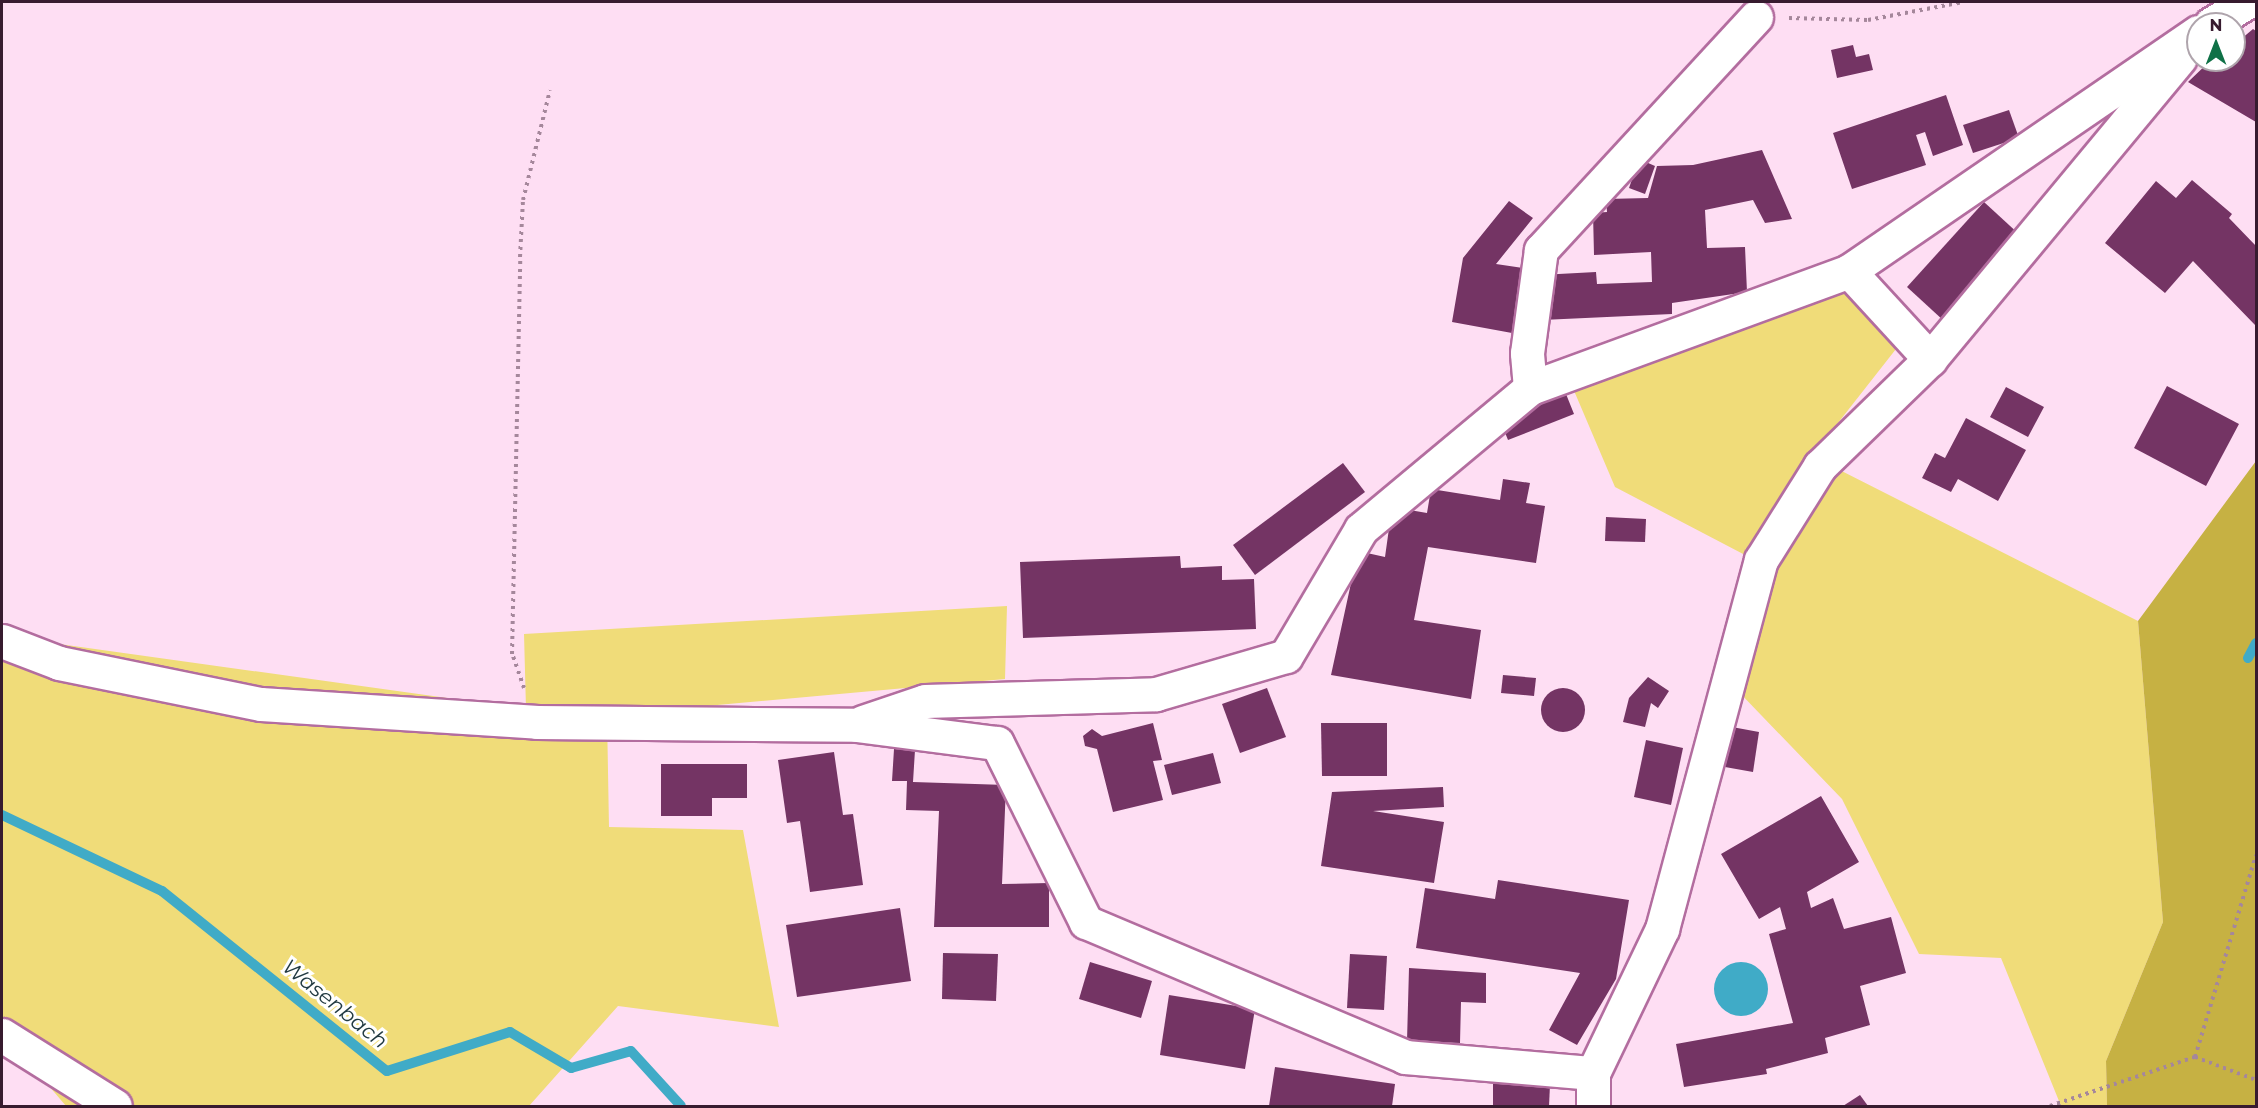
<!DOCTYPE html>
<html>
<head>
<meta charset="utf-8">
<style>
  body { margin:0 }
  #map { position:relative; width:2258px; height:1108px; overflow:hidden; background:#fedef3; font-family:Montserrat,sans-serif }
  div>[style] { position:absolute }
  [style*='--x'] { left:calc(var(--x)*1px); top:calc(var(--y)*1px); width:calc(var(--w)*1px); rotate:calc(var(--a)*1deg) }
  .green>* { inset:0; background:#f0dc79 }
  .forest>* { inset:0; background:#c6b143 }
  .water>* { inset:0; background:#40abc7 }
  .round { border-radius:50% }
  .stream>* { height:10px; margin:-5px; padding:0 5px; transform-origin:5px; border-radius:5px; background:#40abc7 }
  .building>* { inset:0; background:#743464 }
  .path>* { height:4px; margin-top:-2px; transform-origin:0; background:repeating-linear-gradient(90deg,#a5879b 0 3px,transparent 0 7.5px) }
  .roads { filter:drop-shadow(2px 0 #b36d9f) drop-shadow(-2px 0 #b36d9f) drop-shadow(0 2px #b36d9f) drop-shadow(0 -2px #b36d9f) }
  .minor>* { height:33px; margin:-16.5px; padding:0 16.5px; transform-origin:16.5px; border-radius:16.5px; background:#fff }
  span { translate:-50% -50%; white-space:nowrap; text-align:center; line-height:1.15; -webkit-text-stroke:6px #fff; paint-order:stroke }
  .water-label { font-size:21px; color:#233b42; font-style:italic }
  .frame { position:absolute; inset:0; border:3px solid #371b2f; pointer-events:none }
  .north { position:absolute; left:2186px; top:12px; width:60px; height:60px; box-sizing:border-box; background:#fff; border:2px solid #afa4ac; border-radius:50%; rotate:0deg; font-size:16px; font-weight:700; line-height:24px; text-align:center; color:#371b2f }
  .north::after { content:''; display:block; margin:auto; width:21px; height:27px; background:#107147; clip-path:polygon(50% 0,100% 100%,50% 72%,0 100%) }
</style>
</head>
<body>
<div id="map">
  <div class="green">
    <i style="clip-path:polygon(1839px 287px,1896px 349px,1812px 456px,2138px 621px,2163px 922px,2106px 1061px,2107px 1106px,2061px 1106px,2001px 958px,1919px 954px,1842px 799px,1737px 690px,1768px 567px,1615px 487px,1572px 386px)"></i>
    <i style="clip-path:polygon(1007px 606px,1005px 679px,607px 715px,609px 827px,743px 830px,779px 1027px,618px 1006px,529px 1106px,66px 1106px,2px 1031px,2px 636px,526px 709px,524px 634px)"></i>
  </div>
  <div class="forest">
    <i style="clip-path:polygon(2256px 461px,2256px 1106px,2107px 1106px,2106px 1061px,2163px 922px,2138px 621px)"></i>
  </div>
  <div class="water">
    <i class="round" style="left:1714px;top:962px;width:54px;height:54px"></i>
  </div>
  <div class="stream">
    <i style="--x:2248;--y:658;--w:17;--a:-62"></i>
    <i style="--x:2;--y:815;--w:177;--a:25.4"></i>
    <i style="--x:162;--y:891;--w:288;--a:38.7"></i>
    <i style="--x:387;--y:1071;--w:129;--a:-17.6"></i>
    <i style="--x:510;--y:1032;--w:71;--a:30.5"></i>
    <i style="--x:571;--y:1068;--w:62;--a:-15.8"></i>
    <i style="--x:631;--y:1051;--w:74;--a:47.7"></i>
  </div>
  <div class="building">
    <i style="clip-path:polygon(2253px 29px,2256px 31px,2256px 122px,2188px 82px,2211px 60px,2234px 60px,2234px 45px)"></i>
    <i style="clip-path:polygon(1853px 45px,1856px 57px,1869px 54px,1873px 70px,1837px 78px,1831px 50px)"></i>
    <i style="clip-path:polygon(1946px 95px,1963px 145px,1933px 156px,1925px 132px,1916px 135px,1926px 165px,1852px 189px,1833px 133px)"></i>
    <i style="clip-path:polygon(2009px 110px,2019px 138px,1973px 153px,1963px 125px)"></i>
    <i style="clip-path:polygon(1762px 150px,1792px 219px,1765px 223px,1753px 200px,1705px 210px,1707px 248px,1745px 247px,1747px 292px,1672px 303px,1672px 314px,1542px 320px,1540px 275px,1596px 272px,1597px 284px,1652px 282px,1651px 252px,1594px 255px,1593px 213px,1607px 212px,1606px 199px,1648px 198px,1657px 166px,1693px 165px)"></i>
    <i style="clip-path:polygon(1639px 159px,1655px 166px,1645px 194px,1629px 188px)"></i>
    <i style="clip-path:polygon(2192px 180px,2232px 214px,2229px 218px,2256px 246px,2256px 326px,2193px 261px,2165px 293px,2105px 243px,2156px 181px,2176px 198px)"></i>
    <i style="clip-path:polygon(1509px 201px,1533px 218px,1496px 264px,1523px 268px,1512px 333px,1452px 322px,1463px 258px)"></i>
    <i style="clip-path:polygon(1984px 202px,2021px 236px,1944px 321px,1907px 287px)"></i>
    <i style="clip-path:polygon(2167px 386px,2239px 424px,2206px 486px,2134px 448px)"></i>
    <i style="clip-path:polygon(2006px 387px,2044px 407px,2028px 437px,1990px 417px)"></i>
    <i style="clip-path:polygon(1566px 394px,1574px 414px,1508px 440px,1500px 420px)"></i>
    <i style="clip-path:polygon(1966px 418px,2026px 450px,1998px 501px,1958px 479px,1951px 492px,1922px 478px,1935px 453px,1945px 458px)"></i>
    <i style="clip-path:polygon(1343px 463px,1365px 492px,1255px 575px,1233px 545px)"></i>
    <i style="clip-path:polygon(1503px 479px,1530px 483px,1526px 503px,1545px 506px,1536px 563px,1428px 547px,1414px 620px,1481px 630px,1471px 699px,1331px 675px,1358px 551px,1385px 557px,1392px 507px,1427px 513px,1431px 489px,1500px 500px)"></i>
    <i style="clip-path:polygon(1606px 517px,1646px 519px,1645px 542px,1605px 541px)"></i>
    <i style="clip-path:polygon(1180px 556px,1181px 568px,1222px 566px,1222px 580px,1254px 579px,1256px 629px,1023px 638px,1020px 562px)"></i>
    <i style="clip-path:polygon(1503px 675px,1536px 678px,1534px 696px,1501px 693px)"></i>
    <i style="clip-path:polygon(1648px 677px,1669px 691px,1658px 708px,1651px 703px,1645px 727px,1623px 722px,1629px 698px)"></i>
    <i class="round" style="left:1541px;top:688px;width:44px;height:44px"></i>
    <i style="clip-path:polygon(1267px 688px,1286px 737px,1240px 753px,1222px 704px)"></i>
    <i style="clip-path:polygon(1153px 723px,1162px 760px,1153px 761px,1163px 800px,1113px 812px,1097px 749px,1085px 746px,1083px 736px,1092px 729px,1102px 736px)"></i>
    <i style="clip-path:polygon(1321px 723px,1387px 723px,1387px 776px,1322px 776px)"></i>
    <i style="clip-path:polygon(1732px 727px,1759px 732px,1753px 772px,1725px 767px)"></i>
    <i style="clip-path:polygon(1646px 740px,1683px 748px,1671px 805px,1634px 797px)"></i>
    <i style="clip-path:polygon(894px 749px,915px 750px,913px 782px,1006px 785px,1002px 884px,1049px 883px,1049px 927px,934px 927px,939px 811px,906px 810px,907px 781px,892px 781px)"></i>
    <i style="clip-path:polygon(834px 752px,843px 815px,853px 814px,863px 885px,810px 892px,800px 821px,787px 823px,778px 760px)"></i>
    <i style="clip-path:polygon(1213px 753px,1221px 783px,1172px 795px,1164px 765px)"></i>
    <i style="clip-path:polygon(661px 764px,747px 764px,747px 798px,712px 798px,712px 816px,661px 816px)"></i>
    <i style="clip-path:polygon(1443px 787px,1444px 807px,1373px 811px,1444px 822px,1434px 883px,1321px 866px,1332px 792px)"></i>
    <i style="clip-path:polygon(1821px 796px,1859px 862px,1807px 892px,1811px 908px,1833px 898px,1844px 929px,1891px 917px,1906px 973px,1860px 986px,1870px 1025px,1825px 1038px,1828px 1053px,1766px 1069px,1767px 1074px,1684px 1087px,1676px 1044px,1793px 1023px,1769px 934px,1786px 929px,1780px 907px,1759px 919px,1721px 854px)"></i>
    <i style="clip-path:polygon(1498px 880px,1629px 900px,1616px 979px,1577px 1045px,1549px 1030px,1580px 973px,1416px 948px,1425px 888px,1495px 899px)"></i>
    <i style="clip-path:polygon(900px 908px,911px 981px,797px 997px,786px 925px)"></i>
    <i style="clip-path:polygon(943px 953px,998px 954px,996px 1001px,942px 999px)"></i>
    <i style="clip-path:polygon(1350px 954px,1387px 956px,1384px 1010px,1347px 1008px)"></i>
    <i style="clip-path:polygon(1090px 962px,1152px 981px,1141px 1018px,1079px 999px)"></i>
    <i style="clip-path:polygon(1409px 968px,1486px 973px,1486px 1003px,1461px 1002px,1460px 1043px,1407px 1041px)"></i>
    <i style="clip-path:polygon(1169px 995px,1255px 1009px,1245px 1069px,1160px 1055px)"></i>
    <i style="clip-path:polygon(1275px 1067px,1395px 1084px,1392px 1106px,1269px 1106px)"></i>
    <i style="clip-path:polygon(1493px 1084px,1550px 1085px,1549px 1106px,1493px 1106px)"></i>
    <i style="clip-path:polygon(1860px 1095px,1868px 1106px,1843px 1106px)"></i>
  </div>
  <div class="path">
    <i style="--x:1789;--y:18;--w:79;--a:1.5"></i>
    <i style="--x:1868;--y:20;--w:97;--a:-10.7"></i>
    <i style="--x:524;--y:688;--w:36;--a:-109"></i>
    <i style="--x:512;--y:654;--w:397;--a:-88.8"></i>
    <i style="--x:520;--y:257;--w:57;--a:-87"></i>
    <i style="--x:523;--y:200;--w:113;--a:-76.2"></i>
    <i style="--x:2195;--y:1057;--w:211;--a:-73.2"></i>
    <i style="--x:2050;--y:1106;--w:153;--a:-18.7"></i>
    <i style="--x:2195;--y:1057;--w:65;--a:20.7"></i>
  </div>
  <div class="roads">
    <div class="minor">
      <i style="--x:2211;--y:24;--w:42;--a:-31.4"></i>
      <i style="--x:1849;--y:271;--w:120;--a:47.4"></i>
      <i style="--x:1530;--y:388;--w:35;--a:-95"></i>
      <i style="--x:1527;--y:353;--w:104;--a:-82.3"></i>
      <i style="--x:1541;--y:250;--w:317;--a:-47.3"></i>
      <i style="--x:2;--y:641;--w:61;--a:21.1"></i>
      <i style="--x:59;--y:663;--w:206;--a:11.5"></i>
      <i style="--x:261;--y:704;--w:277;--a:3.7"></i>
      <i style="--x:537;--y:722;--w:319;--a:0.5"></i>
      <i style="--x:856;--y:725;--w:142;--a:7.3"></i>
      <i style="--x:997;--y:743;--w:200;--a:63.6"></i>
      <i style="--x:1086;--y:922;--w:346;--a:22.9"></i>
      <i style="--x:1405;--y:1057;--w:189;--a:4.9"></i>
      <i style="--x:863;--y:722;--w:65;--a:-18.7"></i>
      <i style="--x:925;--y:701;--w:231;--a:-1.7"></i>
      <i style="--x:1156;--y:694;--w:135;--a:-16.3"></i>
      <i style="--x:1286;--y:656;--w:147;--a:-59.4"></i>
      <i style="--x:1361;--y:529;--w:220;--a:-39.8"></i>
      <i style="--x:1530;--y:388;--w:340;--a:-20.1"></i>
      <i style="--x:1849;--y:271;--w:423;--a:-34.4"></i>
      <i style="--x:2;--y:1035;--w:133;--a:32.1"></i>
      <i style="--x:1593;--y:1106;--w:33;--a:-90"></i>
      <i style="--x:1593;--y:1073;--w:160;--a:-64.4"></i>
      <i style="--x:1662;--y:929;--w:382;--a:-75"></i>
      <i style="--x:1761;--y:560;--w:111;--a:-57.9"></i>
      <i style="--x:1820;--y:466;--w:153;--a:-44.2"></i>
      <i style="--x:1930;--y:359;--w:391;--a:-50.3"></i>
    </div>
  </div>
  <div class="water-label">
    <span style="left:335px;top:1004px;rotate:39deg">Wasenbach</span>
  </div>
  <div class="frame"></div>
  <div class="north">N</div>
</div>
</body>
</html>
